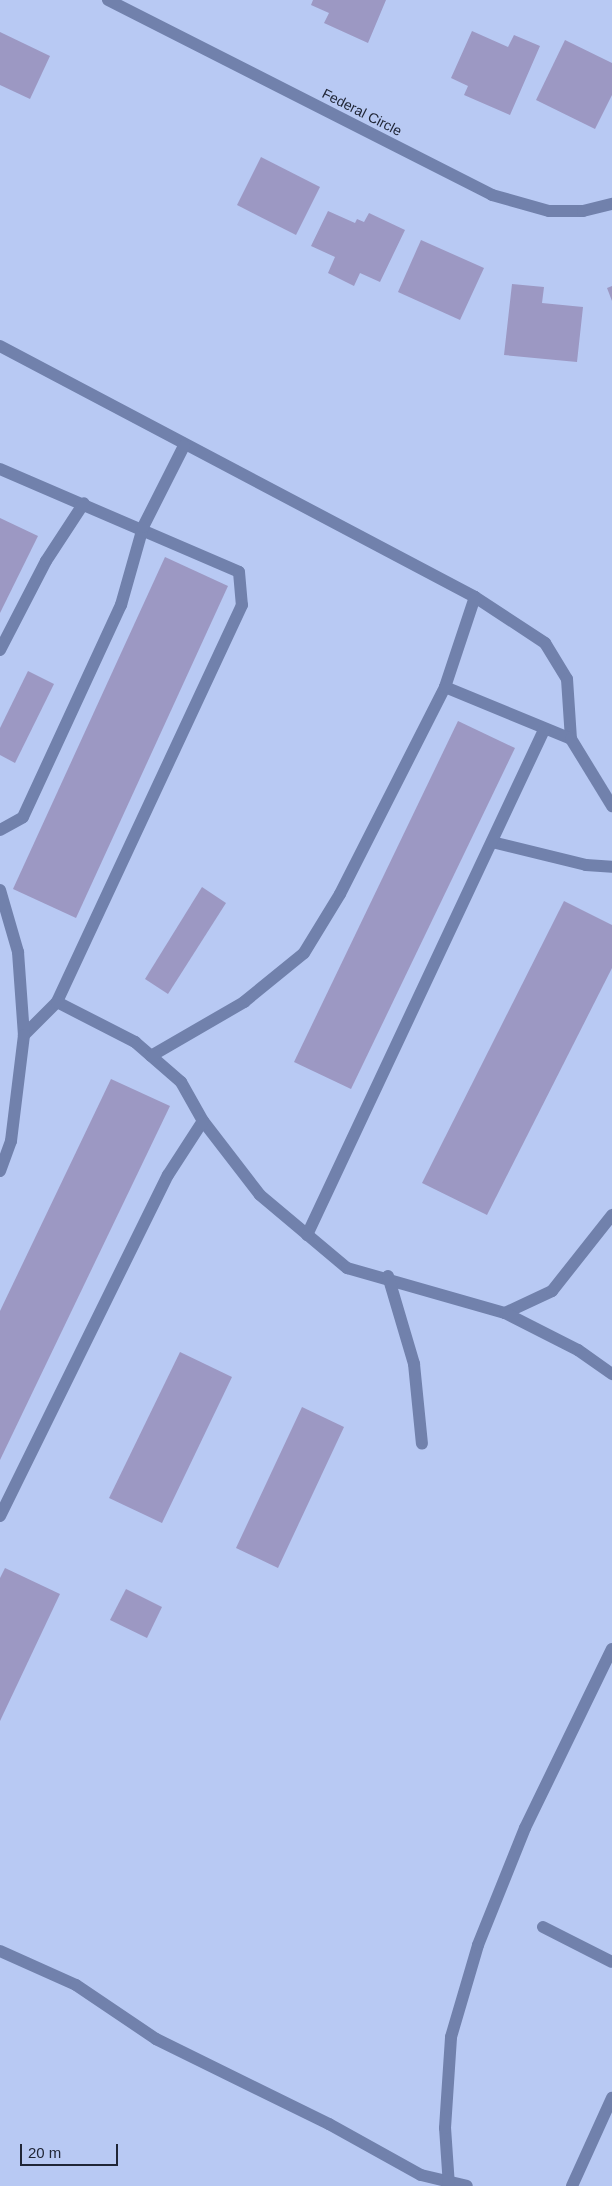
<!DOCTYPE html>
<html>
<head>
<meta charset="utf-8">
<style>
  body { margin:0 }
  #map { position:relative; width:612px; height:2186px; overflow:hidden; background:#b8c9f3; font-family:Helvetica,sans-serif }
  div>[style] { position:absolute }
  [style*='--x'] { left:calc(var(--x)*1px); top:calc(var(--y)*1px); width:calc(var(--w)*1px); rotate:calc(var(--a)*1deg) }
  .building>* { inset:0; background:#9c98c3 }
  .minor>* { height:12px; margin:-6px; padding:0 6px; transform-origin:6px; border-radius:6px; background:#7181ac }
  span { translate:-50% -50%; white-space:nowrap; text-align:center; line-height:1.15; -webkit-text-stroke:4.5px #b8c9f3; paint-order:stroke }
  .street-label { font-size:14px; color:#202636 }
  .scale { position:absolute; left:20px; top:2144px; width:98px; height:22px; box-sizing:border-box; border:2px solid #202636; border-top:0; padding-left:6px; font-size:15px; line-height:18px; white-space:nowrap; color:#202636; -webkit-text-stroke:4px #b8c9f3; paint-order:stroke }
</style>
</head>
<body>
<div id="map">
  <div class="building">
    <i style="clip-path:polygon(313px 0,386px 0,368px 43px,324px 23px,329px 13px,311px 5px)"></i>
    <i style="clip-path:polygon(472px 31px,508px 47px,514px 35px,540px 46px,510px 115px,464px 95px,468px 86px,451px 78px)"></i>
    <i style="clip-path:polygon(0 32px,50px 56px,30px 99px,0 85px)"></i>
    <i style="clip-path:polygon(565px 40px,612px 63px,612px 95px,595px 129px,536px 100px)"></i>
    <i style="clip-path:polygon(261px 157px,320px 187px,296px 235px,237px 205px)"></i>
    <i style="clip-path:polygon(328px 211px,355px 223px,357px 219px,364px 222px,369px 213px,405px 230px,380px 282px,360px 273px,354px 286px,328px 273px,335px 257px,311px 246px)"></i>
    <i style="clip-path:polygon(421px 240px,484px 268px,460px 320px,398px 292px)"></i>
    <i style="clip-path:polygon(512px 284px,544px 287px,542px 303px,583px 307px,577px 362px,504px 355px)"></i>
    <i style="clip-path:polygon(612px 286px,612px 301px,607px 288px)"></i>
    <i style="clip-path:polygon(0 518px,38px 536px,0 613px)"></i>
    <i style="clip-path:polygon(165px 557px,228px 586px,76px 918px,13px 889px)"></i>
    <i style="clip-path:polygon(28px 671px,54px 684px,15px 763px,0 755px,0 728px)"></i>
    <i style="clip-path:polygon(458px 721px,515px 748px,351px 1089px,294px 1062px)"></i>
    <i style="clip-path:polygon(202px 887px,226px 903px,168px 994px,145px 979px)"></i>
    <i style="clip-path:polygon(564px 901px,612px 925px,612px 968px,487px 1215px,422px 1183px)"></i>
    <i style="clip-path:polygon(111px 1079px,170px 1106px,0 1460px,0 1311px)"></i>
    <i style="clip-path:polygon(180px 1352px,232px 1377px,162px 1523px,109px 1498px)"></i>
    <i style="clip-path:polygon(302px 1407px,344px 1427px,278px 1568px,236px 1548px)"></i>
    <i style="clip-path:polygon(5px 1568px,60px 1594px,0 1721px,0 1578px)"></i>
    <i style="clip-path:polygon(126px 1589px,162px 1607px,147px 1638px,110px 1620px)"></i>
  </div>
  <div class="minor">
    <i style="--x:108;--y:0;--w:431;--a:26.9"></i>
    <i style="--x:492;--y:195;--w:59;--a:15.7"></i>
    <i style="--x:549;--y:211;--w:34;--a:0"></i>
    <i style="--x:583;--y:211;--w:30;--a:-14"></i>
    <i style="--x:0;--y:346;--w:537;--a:27.85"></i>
    <i style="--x:475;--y:597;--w:84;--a:33.3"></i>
    <i style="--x:545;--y:643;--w:42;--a:58.6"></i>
    <i style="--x:567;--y:679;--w:60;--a:86.2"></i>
    <i style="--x:0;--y:469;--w:260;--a:23.3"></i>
    <i style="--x:239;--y:572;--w:33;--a:85"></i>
    <i style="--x:242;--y:605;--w:438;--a:115"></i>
    <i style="--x:57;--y:1002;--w:47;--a:135"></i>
    <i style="--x:0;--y:650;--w:100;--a:-62.7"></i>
    <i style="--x:46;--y:561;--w:69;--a:-56.8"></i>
    <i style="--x:445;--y:687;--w:136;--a:22.4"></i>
    <i style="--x:571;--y:739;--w:79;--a:58.5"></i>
    <i style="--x:0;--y:830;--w:26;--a:-29"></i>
    <i style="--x:23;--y:817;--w:234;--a:-65.2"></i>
    <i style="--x:121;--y:605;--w:81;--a:-74.2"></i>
    <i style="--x:143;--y:527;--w:91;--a:-63.2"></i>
    <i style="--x:492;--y:842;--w:97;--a:13.7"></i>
    <i style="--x:586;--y:865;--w:26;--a:4"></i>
    <i style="--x:0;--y:890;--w:65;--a:73.8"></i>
    <i style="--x:18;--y:952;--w:83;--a:85.9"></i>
    <i style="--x:24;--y:1035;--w:107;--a:97"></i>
    <i style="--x:11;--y:1141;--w:32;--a:110"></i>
    <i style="--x:57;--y:1002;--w:88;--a:27.1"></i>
    <i style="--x:135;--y:1042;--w:61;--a:41"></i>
    <i style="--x:181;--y:1082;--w:45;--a:60.6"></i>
    <i style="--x:203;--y:1121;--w:93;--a:52.4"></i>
    <i style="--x:260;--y:1195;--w:114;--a:40"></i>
    <i style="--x:347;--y:1268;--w:164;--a:15.9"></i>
    <i style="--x:505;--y:1313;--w:52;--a:-25.1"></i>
    <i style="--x:552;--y:1291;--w:97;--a:-51.7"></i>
    <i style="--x:151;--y:1056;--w:108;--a:-30.1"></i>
    <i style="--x:244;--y:1002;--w:77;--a:-39.2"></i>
    <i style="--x:304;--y:953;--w:69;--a:-58.6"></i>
    <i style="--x:340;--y:894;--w:232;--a:-63.1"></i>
    <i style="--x:445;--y:687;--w:95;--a:-71.6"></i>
    <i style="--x:307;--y:1235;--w:558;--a:-64.86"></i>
    <i style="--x:388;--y:1276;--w:92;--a:73.5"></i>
    <i style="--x:414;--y:1364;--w:80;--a:84.3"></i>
    <i style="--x:505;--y:1313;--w:82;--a:26.9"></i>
    <i style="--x:578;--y:1350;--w:42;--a:35.2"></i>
    <i style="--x:0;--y:1516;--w:380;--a:-63.8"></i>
    <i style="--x:168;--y:1175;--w:64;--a:-57.1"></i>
    <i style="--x:543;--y:1927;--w:77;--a:26.9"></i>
    <i style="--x:0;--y:1951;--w:83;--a:24.1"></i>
    <i style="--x:76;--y:1985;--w:97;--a:34"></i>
    <i style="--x:156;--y:2039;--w:193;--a:26.2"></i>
    <i style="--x:329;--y:2124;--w:105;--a:29"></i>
    <i style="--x:421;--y:2175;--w:47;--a:13.4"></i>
    <i style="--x:449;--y:2186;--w:58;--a:-93.9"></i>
    <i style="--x:445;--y:2128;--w:91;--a:-86.2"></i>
    <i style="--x:451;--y:2037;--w:96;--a:-73.6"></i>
    <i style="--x:478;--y:1945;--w:126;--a:-68.1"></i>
    <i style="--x:525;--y:1828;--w:199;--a:-64.1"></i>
    <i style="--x:572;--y:2186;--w:97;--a:-65.6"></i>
  </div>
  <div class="street-label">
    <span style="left:362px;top:112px;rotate:27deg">Federal Circle</span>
  </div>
  <div class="scale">20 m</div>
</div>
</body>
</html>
